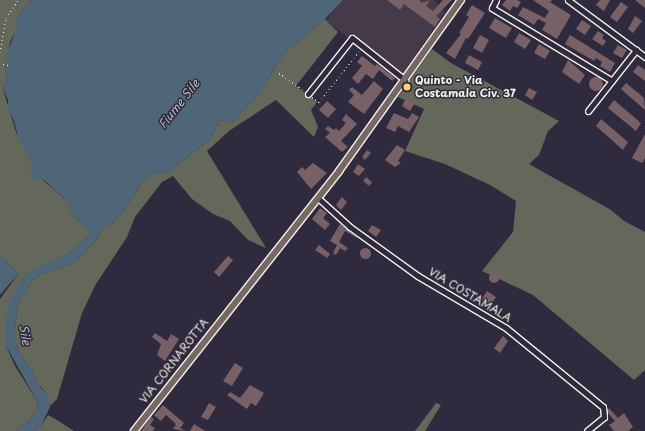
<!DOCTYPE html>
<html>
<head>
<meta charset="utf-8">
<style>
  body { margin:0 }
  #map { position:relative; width:645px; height:431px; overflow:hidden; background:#2f2a3d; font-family:"Playpen Sans",sans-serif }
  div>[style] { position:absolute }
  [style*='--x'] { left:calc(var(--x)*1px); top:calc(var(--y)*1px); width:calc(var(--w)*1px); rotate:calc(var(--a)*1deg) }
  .built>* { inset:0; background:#453a4a }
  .green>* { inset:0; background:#64685a }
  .water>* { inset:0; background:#4e6677 }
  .building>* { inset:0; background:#786067 }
  .round { border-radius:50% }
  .path>* { height:1px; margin-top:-0.5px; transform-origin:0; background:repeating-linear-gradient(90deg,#f4f1e8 0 1px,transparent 0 4px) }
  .roads { filter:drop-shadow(1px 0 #f4f1e8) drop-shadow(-1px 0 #f4f1e8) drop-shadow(0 1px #f4f1e8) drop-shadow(0 -1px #f4f1e8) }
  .minor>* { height:5px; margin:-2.5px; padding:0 2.5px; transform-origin:2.5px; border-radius:2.5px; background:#2f2a3d }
  .major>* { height:6px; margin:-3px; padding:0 3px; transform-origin:3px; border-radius:3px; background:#766864 }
  .dots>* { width:11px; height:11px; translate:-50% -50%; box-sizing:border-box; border:2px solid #2f2a3d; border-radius:50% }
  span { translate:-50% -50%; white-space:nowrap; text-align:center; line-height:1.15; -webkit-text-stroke:3px #2f2a3d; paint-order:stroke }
  .poi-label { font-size:11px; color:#f4f1e8; font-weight:700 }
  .left { translate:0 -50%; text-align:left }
  .street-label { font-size:11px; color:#f4f1e8 }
  .water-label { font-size:12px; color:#b2b9bb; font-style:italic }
</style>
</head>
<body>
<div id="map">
  <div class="built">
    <i style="clip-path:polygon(343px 0,434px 0,445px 12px,399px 80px,326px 20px)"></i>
  </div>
  <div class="green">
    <i style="clip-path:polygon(0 0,31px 0,15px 21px,15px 33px,10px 42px,5px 69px,8px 78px,3px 89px,16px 132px,33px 165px,43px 180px,69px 203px,70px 211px,75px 218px,92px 232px,71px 252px,23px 278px,6px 346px,15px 366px,37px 401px,38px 407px,29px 421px,15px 431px,0 431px,0 299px,19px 273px,0 257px)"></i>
    <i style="clip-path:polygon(325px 19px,338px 32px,296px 86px,317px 102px,311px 110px,318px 127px,314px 137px,276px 100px,229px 131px,207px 151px,266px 248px,248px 240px,230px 221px,213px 214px,192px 199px,173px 176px,162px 182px,135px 217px,127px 237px,96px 284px,82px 313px,57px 399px,50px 406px,44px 390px,37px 384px,33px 371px,19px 353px,14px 335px,18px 304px,31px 282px,38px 276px,72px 263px,83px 255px,98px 238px,106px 222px,109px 227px,111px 225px,125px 209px,142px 182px,153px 173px,168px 172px,209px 140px,220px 120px,232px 123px,258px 95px,284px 53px)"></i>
    <i style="clip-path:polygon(432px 49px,451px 63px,559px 121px,548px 131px,539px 155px,529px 164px,611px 210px,624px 221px,645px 232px,645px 370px,634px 380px,533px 295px,482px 271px,513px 232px,516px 201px,490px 185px,445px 164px,405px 151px,424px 109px,398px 97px)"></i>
    <i style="clip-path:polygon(436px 403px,441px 405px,425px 431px,415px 431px)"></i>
    <i style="clip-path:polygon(48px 415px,57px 420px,74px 431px,34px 431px,41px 426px)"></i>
  </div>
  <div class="water">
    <i style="clip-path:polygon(31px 0,343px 0,325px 19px,284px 53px,258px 95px,232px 123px,220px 120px,209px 140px,168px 172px,153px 173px,142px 182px,125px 209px,109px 227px,106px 223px,98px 238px,83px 255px,72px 263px,38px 276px,31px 282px,18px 304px,14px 335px,19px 353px,33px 371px,37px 384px,48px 395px,50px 407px,41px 426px,34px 431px,15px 431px,29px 421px,38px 407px,37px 401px,6px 346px,6px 315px,10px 300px,23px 278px,32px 270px,71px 252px,92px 232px,75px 218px,70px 211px,69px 203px,44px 180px,29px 178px,33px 165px,19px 140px,14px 121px,8px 108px,8px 100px,3px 89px,8px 78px,5px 69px,7px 53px,15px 33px,15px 21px)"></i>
    <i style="clip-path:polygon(0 257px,19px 273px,0 295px)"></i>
  </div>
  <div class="building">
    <i style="clip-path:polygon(387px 0,419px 0,422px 3px,430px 0,426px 6px,433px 11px,443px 0,452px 0,436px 16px,440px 19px,435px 27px,404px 4px,400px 10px)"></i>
    <i style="clip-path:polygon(506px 0,517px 0,521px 2px,517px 8px,513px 6px,510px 11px,502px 5px)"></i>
    <i style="clip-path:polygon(533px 0,552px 0,550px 2px,571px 15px,557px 39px,542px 30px,546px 23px,538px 19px,534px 25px,518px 15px,523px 7px,545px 18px,549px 11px)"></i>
    <i style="clip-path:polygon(600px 0,610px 0,604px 11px,596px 5px)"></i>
    <i style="clip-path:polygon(635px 0,645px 0,645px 8px)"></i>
    <i style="clip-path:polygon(621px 2px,628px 7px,617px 22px,610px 17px)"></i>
    <i style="clip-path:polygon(472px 5px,485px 13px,468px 39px,466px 38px,455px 59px,446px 53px,461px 34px,459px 33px,469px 17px,466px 15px)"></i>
    <i style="clip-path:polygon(635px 16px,642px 21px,633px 33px,628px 29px)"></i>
    <i style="clip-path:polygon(495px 18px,512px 28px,506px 38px,489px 28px)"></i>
    <i style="clip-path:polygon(582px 20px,591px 26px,585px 35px,576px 29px)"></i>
    <i style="clip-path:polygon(598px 31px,604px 35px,602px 38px,606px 41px,603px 46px,592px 39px)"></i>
    <i style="clip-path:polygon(519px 33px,531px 40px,525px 49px,514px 42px)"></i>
    <i style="clip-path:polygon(480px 35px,489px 40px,482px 53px,473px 48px)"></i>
    <i style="clip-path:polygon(570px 35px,615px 63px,610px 72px,600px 66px,602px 62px,596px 58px,594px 61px,565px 44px)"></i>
    <i style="clip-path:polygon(539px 44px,550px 51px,545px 59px,534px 53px)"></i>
    <i style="clip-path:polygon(618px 45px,627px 50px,622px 58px,613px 53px)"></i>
    <i style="clip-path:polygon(469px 55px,482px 62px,478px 70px,465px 63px)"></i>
    <i style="clip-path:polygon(362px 56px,375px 66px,377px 64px,395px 78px,392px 81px,379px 70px,373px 79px,366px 74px,358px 84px,352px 78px,362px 66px,357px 62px)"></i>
    <i style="clip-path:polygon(568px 60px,585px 75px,579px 84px,562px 72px)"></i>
    <i style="clip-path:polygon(638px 65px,645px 70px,645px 81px,633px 72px)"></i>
    <i class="round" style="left:589px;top:77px;width:14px;height:14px"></i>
    <i style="clip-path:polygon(374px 81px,383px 89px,364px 114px,348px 102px,354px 95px,349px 90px,352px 87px,362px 95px)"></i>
    <i style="clip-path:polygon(626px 83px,644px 98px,645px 110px,621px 89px)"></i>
    <i style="clip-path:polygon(529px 88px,537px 92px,532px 100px,525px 95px)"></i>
    <i style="clip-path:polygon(406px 98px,415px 103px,410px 111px,402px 106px)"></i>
    <i style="clip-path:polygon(614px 100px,641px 123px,636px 131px,608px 108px)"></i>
    <i style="clip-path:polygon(327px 101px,336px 109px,328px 118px,319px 110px)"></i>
    <i style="clip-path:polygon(394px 113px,408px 119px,412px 113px,419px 117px,409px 132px,398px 126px,395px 132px,386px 128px)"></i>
    <i style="clip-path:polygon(346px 114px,357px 124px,341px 141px,348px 147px,342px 152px,325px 137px,330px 133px,325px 129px,328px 126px,334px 130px,336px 128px,339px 131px,346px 123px,342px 120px)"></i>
    <i style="clip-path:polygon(601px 119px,628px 142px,623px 150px,596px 126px)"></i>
    <i style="clip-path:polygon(645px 134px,645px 158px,642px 163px,632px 158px)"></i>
    <i style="clip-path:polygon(397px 145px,405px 150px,398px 161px,401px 163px,395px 167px,385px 160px)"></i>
    <i style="clip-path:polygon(367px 150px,371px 153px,365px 160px,362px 157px)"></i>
    <i style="clip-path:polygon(313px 163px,327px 173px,311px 189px,297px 172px,302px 167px,305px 170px)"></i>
    <i style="clip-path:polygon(358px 164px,365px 169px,359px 176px,353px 172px)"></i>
    <i style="clip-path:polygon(366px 177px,372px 182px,369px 186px,363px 181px)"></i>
    <i style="clip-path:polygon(342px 197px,347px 202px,341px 210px,336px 205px)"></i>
    <i style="clip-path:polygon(320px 208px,327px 213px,323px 218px,330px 224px,325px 230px,312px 219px)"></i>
    <i style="clip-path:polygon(340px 224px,359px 239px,345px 231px,339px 242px,348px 248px,345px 251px,340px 248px,336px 255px,333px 253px,337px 245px,330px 241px)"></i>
    <i style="clip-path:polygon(372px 225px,381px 230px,376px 237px,368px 231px)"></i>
    <i style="clip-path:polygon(319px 245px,330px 254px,327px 258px,315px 250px)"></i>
    <i class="round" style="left:359.5px;top:247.5px;width:11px;height:11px"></i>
    <i style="clip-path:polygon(228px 256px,233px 260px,219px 277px,214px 272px)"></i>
    <i class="round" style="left:489px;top:273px;width:10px;height:10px"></i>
    <i style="clip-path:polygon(487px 291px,496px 297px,491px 305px,482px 299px)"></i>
    <i style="clip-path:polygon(155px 333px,167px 341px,171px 334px,179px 339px,165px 361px,157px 355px,161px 344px,152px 337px)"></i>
    <i style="clip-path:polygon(503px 336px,508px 341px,500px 353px,494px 348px)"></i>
    <i style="clip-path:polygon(235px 363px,243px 368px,232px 386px,223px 381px)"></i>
    <i style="clip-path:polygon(250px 385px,264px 393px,256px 406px,251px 403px,247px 409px,227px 395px,230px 392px,240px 398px)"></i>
    <i style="clip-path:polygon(209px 403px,216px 407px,208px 420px,201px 417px)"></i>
    <i style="clip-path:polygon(163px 405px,184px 423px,180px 428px,186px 431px,173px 429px,176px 424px,166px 415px,161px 421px,154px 415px)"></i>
    <i style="clip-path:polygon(609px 408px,618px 418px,624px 413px,633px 427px,628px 431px,614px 431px,609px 425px,615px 421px,607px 412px)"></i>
    <i style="clip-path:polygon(151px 417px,154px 419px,150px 425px,155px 428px,153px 431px,141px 431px)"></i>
    <i style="clip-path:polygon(194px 424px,205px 431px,190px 431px)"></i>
  </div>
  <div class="path">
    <i style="--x:0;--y:52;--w:35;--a:-80"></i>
    <i style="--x:6;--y:18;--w:22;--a:-56"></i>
    <i style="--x:3;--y:64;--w:6;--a:9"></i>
    <i style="--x:279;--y:73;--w:32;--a:35"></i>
    <i style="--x:312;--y:97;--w:9;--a:36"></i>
    <i style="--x:319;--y:102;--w:66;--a:-51.7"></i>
  </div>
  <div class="roads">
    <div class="minor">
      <i style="--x:496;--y:0;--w:9;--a:117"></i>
      <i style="--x:492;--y:8;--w:140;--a:31.3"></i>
      <i style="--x:568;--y:0;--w:96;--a:36.5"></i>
      <i style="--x:308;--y:94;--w:71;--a:-51.8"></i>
      <i style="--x:352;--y:38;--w:68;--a:38.4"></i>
      <i style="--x:588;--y:111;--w:78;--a:-51.8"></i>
      <i style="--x:318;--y:198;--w:43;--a:42.2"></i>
      <i style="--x:350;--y:227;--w:84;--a:35.8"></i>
      <i style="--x:418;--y:276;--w:102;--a:30.6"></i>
      <i style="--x:506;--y:328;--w:125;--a:39.2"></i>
      <i style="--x:603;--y:407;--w:10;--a:84"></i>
      <i style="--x:604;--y:417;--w:22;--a:141"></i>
    </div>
    <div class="major">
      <i style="--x:134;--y:431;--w:331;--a:-51.7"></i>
      <i style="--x:339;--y:171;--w:210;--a:-54.5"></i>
    </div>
  </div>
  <div class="dots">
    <i style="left:407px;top:87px;background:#ffd166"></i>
  </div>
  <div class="poi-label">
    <span class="left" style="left:415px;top:87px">Quinto - Via<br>Costamala Civ. 37</span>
  </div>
  <div class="street-label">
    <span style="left:470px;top:295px;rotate:31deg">VIA COSTAMALA</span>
    <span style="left:174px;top:361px;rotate:-52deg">VIA CORNAROTTA</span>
  </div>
  <div class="water-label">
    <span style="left:179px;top:104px;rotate:-52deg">Fiume Sile</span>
    <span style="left:25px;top:335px;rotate:81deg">Sile</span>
  </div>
</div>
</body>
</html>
